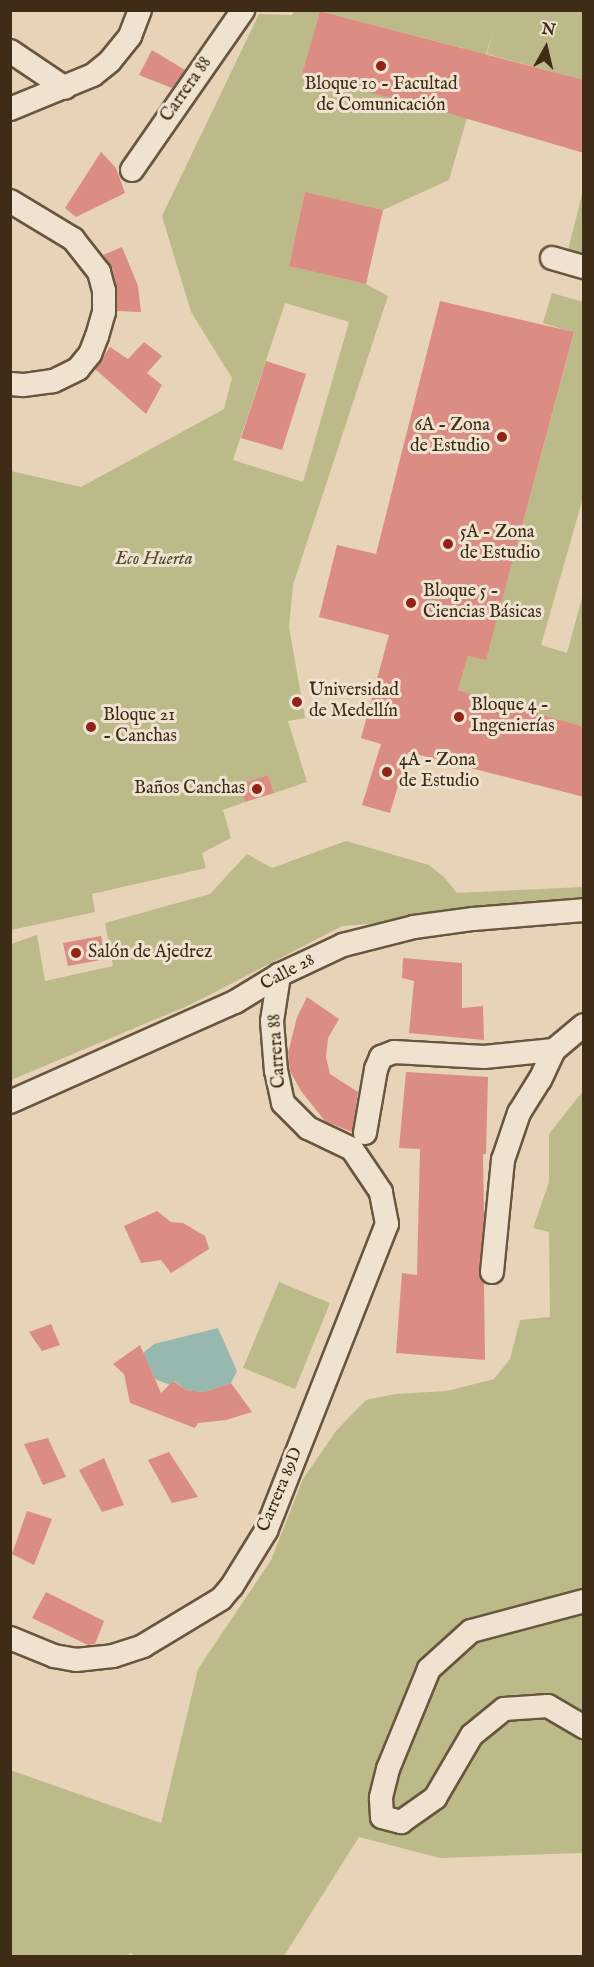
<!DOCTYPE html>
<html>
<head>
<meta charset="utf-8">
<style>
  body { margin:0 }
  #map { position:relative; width:594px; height:1967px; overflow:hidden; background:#e7d3b7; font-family:"IM FELL English",serif }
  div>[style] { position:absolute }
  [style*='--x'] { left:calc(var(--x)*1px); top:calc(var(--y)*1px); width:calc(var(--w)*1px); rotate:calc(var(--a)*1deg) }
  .green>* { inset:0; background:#bdba89 }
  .water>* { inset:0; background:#97b8af }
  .building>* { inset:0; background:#db8c83 }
  .roads { filter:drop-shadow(2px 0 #69563e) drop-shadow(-2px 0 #69563e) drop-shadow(0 2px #69563e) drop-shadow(0 -2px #69563e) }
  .street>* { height:22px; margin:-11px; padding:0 11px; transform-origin:11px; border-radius:11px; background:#efe2d0 }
  .dots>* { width:16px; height:16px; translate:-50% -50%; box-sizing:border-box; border:3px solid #efe2d0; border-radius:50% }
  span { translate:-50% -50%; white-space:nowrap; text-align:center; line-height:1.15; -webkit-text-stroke:6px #efe2d0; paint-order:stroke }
  .poi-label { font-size:18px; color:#3f2c16 }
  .right { translate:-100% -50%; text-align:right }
  .left { translate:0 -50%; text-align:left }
  .street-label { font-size:18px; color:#3f2c16 }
  .park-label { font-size:18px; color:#58482d; font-style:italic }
  .frame { position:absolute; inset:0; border:12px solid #3f2c16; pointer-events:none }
  .north { position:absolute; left:516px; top:18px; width:60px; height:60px; -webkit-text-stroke:4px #efe2d0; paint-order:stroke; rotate:8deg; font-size:16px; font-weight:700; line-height:24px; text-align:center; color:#3f2c16 }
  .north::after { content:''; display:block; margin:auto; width:21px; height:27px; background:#3f2c16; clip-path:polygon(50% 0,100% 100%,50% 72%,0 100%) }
</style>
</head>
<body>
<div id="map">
  <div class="green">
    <i style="clip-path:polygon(evenodd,294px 10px,583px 11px,583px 80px,487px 54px,492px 34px,483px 64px,462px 48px,320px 11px,303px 75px,467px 118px,449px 180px,383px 210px,305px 193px,289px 266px,366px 284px,388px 296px,293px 585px,289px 627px,305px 718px,288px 721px,307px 782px,274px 793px,268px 775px,240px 784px,245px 802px,223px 810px,231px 838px,202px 853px,206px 868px,92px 894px,95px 912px,11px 930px,11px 471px,81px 487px,224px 409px,232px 378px,191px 312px,162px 216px,259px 14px,292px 15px,294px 10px,285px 303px,349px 322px,303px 482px,233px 460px,285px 303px)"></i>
    <i style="clip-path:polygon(583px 191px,584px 254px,583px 254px,568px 250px)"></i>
    <i style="clip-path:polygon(552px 293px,583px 302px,584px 494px,541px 645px,567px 653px,583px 594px,583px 727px,458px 690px,468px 656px,486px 659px,574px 333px,543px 323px)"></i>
    <i style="clip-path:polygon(346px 841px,429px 865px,444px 877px,457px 893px,583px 887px,583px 908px,342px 926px,192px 1004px,11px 1080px,11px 944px,37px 935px,45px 981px,113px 966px,105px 923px,210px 894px,247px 854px,272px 868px)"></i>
    <i style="clip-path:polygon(583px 1091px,583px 1853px,440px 1858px,359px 1837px,284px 1956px,136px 1956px,130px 1953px,126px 1956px,11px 1956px,10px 1770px,161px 1823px,198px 1669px,271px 1560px,303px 1479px,336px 1431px,366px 1400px,395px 1394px,447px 1391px,494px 1379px,510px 1359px,520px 1320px,550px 1317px,549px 1232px,533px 1228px,549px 1182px,549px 1134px)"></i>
    <i style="clip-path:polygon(279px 1282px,330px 1303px,295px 1389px,243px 1368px)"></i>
  </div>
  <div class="water">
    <i style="clip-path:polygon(218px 1328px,237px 1371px,231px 1383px,204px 1392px,186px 1390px,174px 1381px,170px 1385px,155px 1379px,143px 1353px,154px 1344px)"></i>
  </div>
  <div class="building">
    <i style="clip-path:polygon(320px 11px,584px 80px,584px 153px,444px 112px,302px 75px)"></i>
    <i style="clip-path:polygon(152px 50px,185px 70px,172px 88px,139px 75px)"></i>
    <i style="clip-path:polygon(101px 152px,116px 168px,125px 193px,76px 217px,65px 208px)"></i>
    <i style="clip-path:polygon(305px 192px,383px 210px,366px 284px,289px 266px)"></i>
    <i style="clip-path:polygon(122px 247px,138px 286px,141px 312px,117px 311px,117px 288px,112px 268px,103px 255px)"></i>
    <i style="clip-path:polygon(440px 301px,574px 332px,486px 660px,468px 656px,458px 690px,584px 727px,584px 797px,408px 752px,390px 813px,362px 805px,381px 744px,361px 738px,389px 635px,319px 617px,337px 545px,376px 554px)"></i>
    <i style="clip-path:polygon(144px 342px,162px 356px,147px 373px,162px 385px,146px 414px,95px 369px,110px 347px,128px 359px)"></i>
    <i style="clip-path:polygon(266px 361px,306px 374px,282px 450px,241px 438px)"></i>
    <i style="clip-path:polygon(268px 775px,274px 793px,245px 802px,240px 784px)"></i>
    <i style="clip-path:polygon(101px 936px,106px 959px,68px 966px,63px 943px)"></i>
    <i style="clip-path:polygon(403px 958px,462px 963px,462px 1008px,483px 1006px,484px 1040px,409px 1033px,414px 981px,402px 978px)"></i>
    <i style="clip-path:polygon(307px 997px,339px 1019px,328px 1038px,326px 1057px,330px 1074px,358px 1092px,352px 1132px,325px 1121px,301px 1091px,290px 1071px,288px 1053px,297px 1017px)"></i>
    <i style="clip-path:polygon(406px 1072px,488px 1077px,486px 1154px,483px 1154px,484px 1217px,479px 1271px,484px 1282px,485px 1360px,396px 1353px,402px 1273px,417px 1275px,420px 1149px,399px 1148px)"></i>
    <i style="clip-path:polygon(157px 1211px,171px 1222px,183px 1223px,205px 1236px,209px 1249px,171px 1273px,161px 1260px,141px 1263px,124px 1226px)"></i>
    <i style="clip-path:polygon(51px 1324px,60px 1345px,42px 1351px,29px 1332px)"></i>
    <i style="clip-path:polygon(140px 1345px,161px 1393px,173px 1381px,186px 1390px,204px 1392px,231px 1383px,252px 1412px,226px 1420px,198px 1423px,195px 1428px,130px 1403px,124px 1374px,113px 1364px)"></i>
    <i style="clip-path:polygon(48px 1438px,66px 1477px,43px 1485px,24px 1444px)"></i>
    <i style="clip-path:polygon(169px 1452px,198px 1497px,172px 1503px,148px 1460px)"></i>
    <i style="clip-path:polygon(104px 1458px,124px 1505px,102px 1512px,79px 1470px)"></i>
    <i style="clip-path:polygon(27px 1511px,52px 1519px,34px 1565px,12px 1554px)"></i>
    <i style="clip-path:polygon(46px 1592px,104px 1621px,95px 1644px,88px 1645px,32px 1618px)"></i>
  </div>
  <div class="roads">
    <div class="street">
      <i style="--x:10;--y:51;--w:66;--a:33.9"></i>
      <i style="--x:10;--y:109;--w:90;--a:-22.3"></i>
      <i style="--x:93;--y:75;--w:22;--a:-39"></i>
      <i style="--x:110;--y:61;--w:32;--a:-51"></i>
      <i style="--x:130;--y:36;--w:28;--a:-69"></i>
      <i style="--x:132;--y:170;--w:195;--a:-55.2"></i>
      <i style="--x:10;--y:201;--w:74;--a:31.1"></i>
      <i style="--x:73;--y:239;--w:42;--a:51.8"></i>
      <i style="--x:99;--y:272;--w:20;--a:75"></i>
      <i style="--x:104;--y:291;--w:21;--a:90"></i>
      <i style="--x:104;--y:312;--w:25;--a:106"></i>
      <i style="--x:97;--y:336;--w:19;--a:111"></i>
      <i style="--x:90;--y:354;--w:19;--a:129"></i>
      <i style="--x:78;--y:369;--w:28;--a:154"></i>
      <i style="--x:53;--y:381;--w:30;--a:172"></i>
      <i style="--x:23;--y:385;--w:13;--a:-176"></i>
      <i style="--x:552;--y:258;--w:33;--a:16"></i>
      <i style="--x:10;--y:1102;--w:246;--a:-24"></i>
      <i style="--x:235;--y:1002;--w:52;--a:-31.5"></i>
      <i style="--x:279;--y:975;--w:71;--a:-25.1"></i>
      <i style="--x:343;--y:945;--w:73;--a:-14.2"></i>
      <i style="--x:414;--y:927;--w:60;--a:-7.7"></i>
      <i style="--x:473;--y:919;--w:111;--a:-4.6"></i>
      <i style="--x:365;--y:1133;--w:65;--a:-80.2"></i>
      <i style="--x:376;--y:1069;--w:13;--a:-67"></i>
      <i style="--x:381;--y:1057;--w:14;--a:-21"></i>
      <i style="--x:394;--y:1052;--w:90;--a:3.2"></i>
      <i style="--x:484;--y:1057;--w:70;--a:-5.7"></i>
      <i style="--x:492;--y:1272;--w:113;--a:-84.4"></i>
      <i style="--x:503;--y:1160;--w:50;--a:-71.2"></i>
      <i style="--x:519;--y:1113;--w:39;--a:-58"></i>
      <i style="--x:540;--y:1080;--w:33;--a:-65"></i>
      <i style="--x:554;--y:1050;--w:39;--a:-40"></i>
      <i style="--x:584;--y:1601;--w:117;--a:165.1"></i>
      <i style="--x:471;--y:1631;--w:57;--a:137.9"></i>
      <i style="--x:429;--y:1669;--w:108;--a:112.3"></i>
      <i style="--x:388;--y:1769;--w:30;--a:104"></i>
      <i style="--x:381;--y:1798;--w:19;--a:87"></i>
      <i style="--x:382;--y:1817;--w:20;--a:15"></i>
      <i style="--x:401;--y:1822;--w:42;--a:-35.2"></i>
      <i style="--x:435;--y:1798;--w:73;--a:-59.6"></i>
      <i style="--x:472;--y:1735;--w:41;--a:-39.1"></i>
      <i style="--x:504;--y:1709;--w:44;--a:-3.9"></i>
      <i style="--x:548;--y:1706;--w:42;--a:30.3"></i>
      <i style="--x:10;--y:1638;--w:48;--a:22.2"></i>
      <i style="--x:54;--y:1656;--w:22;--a:10"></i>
      <i style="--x:76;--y:1660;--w:37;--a:-6"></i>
      <i style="--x:113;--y:1656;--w:32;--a:-18"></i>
      <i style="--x:143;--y:1646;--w:91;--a:-31.1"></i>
      <i style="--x:221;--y:1599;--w:17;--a:-50"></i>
      <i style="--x:232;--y:1586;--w:65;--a:-58.3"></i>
      <i style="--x:266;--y:1531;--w:330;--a:-68.5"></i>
      <i style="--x:387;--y:1224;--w:33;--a:-101"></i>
      <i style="--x:381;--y:1192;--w:52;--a:-124"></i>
      <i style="--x:352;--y:1149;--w:49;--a:-154.5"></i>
      <i style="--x:308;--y:1128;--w:35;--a:-135"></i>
      <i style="--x:283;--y:1103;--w:33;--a:-102"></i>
      <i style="--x:276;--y:1071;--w:50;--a:-94.6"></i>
      <i style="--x:272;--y:1021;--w:47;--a:-81.3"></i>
    </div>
  </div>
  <div class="dots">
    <i style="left:381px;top:66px;background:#8f2418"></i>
    <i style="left:502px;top:437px;background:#8f2418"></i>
    <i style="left:448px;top:544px;background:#8f2418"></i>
    <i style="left:411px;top:603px;background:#8f2418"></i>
    <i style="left:297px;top:702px;background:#8f2418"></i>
    <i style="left:459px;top:717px;background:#8f2418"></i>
    <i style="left:91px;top:727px;background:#8f2418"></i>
    <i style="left:387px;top:772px;background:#8f2418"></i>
    <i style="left:257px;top:789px;background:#8f2418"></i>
    <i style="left:76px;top:953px;background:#8f2418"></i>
  </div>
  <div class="poi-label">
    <span style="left:381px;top:96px">Bloque 10 - Facultad<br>de Comunicación</span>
    <span class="right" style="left:490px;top:437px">6A - Zona<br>de Estudio</span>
    <span class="left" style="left:460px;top:544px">5A - Zona<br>de Estudio</span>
    <span class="left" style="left:423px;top:603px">Bloque 5 -<br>Ciencias Básicas</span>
    <span class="left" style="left:309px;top:702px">Universidad<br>de Medellín</span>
    <span class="left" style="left:471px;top:717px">Bloque 4 -<br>Ingenierías</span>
    <span class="left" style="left:103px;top:727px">Bloque 21<br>- Canchas</span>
    <span class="left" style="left:399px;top:772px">4A - Zona<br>de Estudio</span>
    <span class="right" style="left:245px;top:789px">Baños Canchas</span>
    <span class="left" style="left:88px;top:953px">Salón de Ajedrez</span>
  </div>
  <div class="street-label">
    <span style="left:187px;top:90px;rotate:-55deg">Carrera 88</span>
    <span style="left:288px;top:973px;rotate:-28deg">Calle 28</span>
    <span style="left:278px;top:1051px;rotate:-94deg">Carrera 88</span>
    <span style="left:281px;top:1490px;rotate:-67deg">Carrera 89D</span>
  </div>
  <div class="park-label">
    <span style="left:154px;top:560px">Eco Huerta</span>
  </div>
  <div class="frame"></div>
  <div class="north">N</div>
</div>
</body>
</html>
